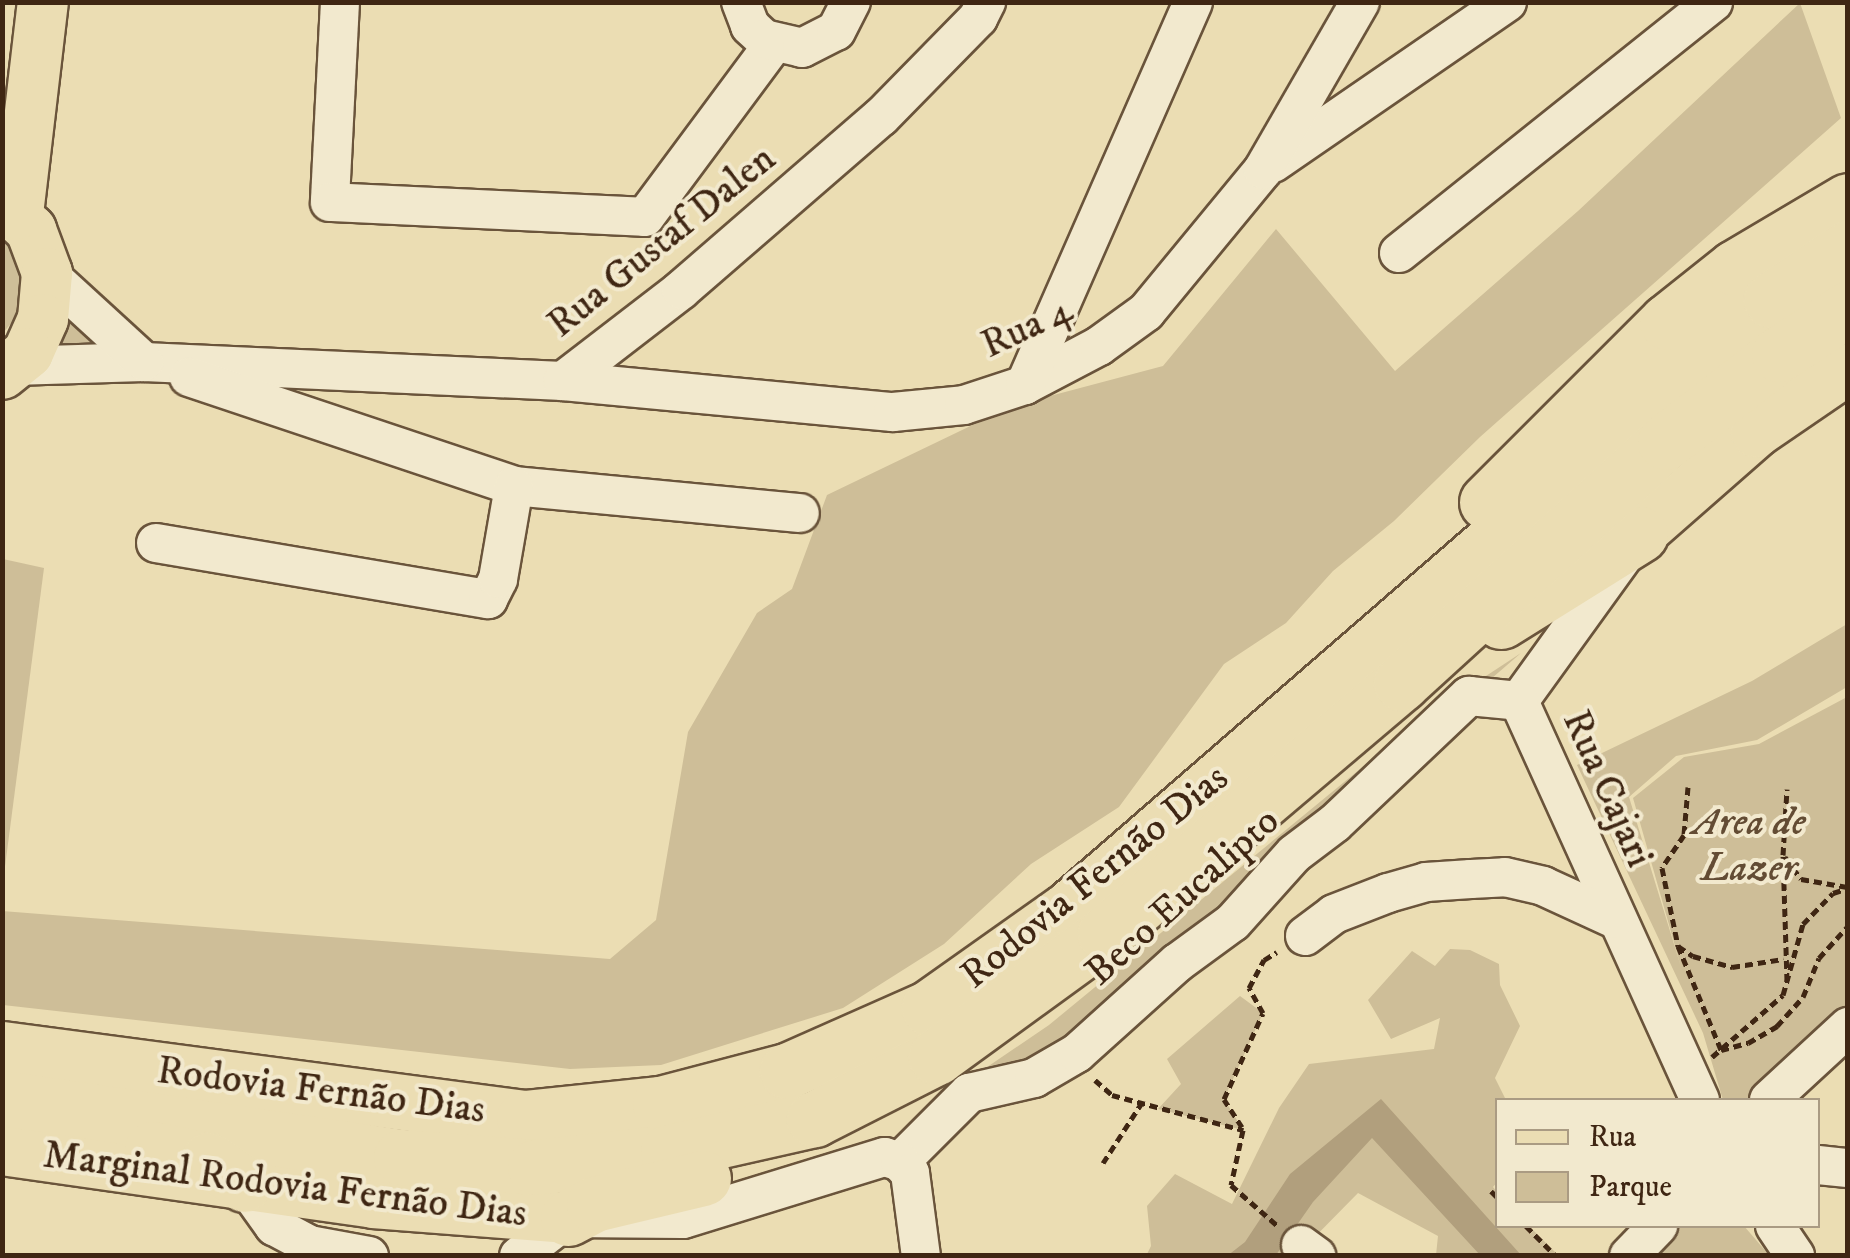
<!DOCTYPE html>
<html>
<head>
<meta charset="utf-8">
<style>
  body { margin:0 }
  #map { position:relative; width:1850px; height:1258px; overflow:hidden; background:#ebddb3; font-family:"IM FELL DW Pica",serif }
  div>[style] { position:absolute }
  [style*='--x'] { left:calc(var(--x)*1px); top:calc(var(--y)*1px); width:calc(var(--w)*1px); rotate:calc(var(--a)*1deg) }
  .green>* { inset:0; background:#cebe98 }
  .water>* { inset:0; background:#b19f7d }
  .path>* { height:5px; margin-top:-2.5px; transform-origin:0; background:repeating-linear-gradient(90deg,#3f2613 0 8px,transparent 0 13px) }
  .roads { filter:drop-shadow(2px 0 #6a543b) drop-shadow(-2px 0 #6a543b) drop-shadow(0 2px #6a543b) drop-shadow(0 -2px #6a543b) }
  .minor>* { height:38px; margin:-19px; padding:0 19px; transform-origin:19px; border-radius:19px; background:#f2e9ce }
  .major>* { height:50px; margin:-25px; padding:0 25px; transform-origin:25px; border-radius:25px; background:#ebddb3 }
  .highway>* { height:55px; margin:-27.5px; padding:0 27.5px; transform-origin:27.5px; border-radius:27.5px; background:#ebddb3 }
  span { translate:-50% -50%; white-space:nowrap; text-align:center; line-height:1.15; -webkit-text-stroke:8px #f2e9ce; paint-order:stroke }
  .street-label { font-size:40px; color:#3f2613 }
  .park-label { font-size:40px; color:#634c34; font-style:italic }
  .frame { position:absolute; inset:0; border:5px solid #3f2613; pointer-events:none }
  .legend { position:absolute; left:1495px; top:1098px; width:325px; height:130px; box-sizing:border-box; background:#f2e9ce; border:2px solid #aa9b83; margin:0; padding:12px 18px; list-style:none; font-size:30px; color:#3f2613 }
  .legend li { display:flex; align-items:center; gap:20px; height:50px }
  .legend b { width:50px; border:2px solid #aa9b83 }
</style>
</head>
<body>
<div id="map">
  <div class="green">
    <i style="clip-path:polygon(1800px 3px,1841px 118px,1480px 437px,1394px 521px,1333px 571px,1286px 623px,1224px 664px,1119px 807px,1031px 864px,944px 944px,843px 1008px,661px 1065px,570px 1069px,3px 1005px,2px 911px,610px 959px,656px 920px,688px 732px,757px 613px,792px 589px,827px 495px,1012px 406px,1163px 366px,1276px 229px,1395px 371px,1578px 211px)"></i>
    <i style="clip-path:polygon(3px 230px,15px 241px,26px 280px,18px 315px,3px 333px)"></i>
    <i style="clip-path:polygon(53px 299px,113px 346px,44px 355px)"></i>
    <i style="clip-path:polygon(3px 559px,44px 568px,3px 882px,2px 559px)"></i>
    <i style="clip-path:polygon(1847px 624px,1847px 687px,1757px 740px,1676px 756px,1629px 797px,1681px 967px,1633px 798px,1684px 757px,1759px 744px,1847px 697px,1847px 1008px,1755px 1100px,1723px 1100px,1703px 1033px,1577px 765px,1752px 681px)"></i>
    <i style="clip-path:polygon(1521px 653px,1027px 1080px,930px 1106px,1049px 1025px,1422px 718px)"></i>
    <i style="clip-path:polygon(1450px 949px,1470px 950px,1499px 964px,1500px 985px,1520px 1026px,1495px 1078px,1506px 1100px,1498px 1100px,1498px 1181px,1493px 1187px,1497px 1192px,1498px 1226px,1529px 1226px,1558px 1255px,1436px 1255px,1438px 1236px,1358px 1193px,1297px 1255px,1146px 1256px,1151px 1246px,1147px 1206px,1175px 1174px,1232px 1204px,1279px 1108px,1309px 1064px,1434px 1049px,1440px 1018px,1391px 1039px,1368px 1000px,1412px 951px,1435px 966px)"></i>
    <i style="clip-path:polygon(1240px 996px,1263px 1013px,1224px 1099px,1243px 1130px,1158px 1109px,1181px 1084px,1167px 1059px)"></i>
    <i style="clip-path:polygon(1681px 1226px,1744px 1226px,1769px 1255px,1650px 1256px)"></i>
  </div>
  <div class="water">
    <i style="clip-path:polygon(1381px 1099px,1521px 1255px,1480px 1255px,1372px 1138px,1313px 1202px,1276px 1255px,1227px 1256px,1245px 1242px,1290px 1174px)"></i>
  </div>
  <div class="path">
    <i style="--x:1688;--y:787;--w:48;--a:94.8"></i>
    <i style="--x:1684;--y:835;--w:40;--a:124"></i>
    <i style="--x:1662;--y:868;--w:80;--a:78.4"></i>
    <i style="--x:1678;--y:946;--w:18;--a:34"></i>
    <i style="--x:1693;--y:956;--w:41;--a:15.8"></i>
    <i style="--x:1732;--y:967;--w:52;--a:-8.9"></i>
    <i style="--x:1785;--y:857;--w:27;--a:54"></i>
    <i style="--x:1801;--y:879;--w:47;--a:9.9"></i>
    <i style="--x:1678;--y:946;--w:113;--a:67.5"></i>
    <i style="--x:1721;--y:1050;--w:28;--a:-15"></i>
    <i style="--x:1748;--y:1043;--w:34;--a:-30"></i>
    <i style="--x:1777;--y:1026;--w:39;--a:-48"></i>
    <i style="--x:1803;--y:997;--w:42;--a:-67.7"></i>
    <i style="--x:1819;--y:958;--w:43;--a:-47.8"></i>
    <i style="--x:1787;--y:981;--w:126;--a:-91.8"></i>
    <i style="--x:1783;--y:855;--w:66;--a:-86.5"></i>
    <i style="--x:1712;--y:1057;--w:94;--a:-41.1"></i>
    <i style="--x:1783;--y:995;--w:74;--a:-74.3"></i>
    <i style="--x:1803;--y:924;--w:43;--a:-45.9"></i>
    <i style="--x:1833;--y:893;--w:16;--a:-18"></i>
    <i style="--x:1095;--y:1080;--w:23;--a:41"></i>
    <i style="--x:1112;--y:1095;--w:136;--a:15"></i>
    <i style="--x:1243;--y:1130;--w:56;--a:102.3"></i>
    <i style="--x:1231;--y:1185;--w:64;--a:41.2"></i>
    <i style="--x:1242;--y:1127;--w:33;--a:-123"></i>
    <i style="--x:1224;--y:1099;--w:94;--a:-65.6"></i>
    <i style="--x:1263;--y:1013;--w:29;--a:-119"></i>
    <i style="--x:1249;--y:988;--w:32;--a:-62"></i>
    <i style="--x:1264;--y:960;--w:15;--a:-32"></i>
    <i style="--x:1103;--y:1163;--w:70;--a:-57.2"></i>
    <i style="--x:1491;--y:1191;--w:10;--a:45"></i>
    <i style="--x:1526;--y:1226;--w:42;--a:45"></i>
  </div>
  <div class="roads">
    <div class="minor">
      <i style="--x:340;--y:2;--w:200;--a:92.9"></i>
      <i style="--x:330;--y:202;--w:315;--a:2.7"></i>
      <i style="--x:645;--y:217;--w:217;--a:-53.4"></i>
      <i style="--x:741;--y:2;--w:26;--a:69"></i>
      <i style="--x:750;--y:26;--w:19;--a:43"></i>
      <i style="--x:764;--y:39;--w:39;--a:13"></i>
      <i style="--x:802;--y:48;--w:38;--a:-27"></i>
      <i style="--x:836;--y:31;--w:33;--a:-63"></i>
      <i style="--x:1273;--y:163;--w:284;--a:-34.5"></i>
      <i style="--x:1399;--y:253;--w:402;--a:-38.6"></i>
      <i style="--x:144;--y:362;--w:419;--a:2.6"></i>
      <i style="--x:563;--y:381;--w:149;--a:-37.6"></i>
      <i style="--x:681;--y:290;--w:264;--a:-40.9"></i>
      <i style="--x:881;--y:117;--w:139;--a:-45.6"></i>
      <i style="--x:978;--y:18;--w:18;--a:-63"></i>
      <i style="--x:13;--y:366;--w:131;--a:-1.7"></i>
      <i style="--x:144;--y:362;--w:132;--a:-137.5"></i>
      <i style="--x:189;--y:377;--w:343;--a:18.5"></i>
      <i style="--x:514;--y:486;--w:287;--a:5.4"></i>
      <i style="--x:563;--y:381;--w:331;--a:5.4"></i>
      <i style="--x:893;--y:412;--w:71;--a:-5.6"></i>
      <i style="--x:964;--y:405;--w:64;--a:-18.2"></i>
      <i style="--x:1025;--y:385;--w:84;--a:-27.8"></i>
      <i style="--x:1099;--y:346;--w:58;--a:-35.9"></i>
      <i style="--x:1146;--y:312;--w:184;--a:-50.5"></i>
      <i style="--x:1263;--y:170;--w:194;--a:-60"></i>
      <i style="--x:1025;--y:385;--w:418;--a:-66.3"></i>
      <i style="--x:156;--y:543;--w:337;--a:9.6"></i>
      <i style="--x:488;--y:599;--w:22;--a:-63"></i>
      <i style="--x:498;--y:579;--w:94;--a:-80.2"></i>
      <i style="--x:1519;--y:701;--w:438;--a:65.6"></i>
      <i style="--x:1519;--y:701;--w:178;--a:-54.2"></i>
      <i style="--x:1305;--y:936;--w:36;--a:-37"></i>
      <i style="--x:1334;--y:914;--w:58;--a:-21.3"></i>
      <i style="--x:1388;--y:893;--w:40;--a:-16"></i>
      <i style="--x:1426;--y:882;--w:45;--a:-3.8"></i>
      <i style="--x:1471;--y:879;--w:34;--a:-3"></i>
      <i style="--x:1505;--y:877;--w:39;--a:13"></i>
      <i style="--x:1543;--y:886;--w:79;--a:24.6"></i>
      <i style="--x:1769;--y:1100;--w:108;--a:-42.7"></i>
      <i style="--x:900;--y:1162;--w:98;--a:-45"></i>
      <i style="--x:969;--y:1093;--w:67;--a:-13"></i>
      <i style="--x:1034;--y:1078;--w:50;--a:-30.2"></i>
      <i style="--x:1077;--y:1053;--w:135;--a:-42"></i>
      <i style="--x:1177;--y:963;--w:69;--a:-36.2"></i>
      <i style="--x:1233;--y:922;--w:91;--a:-48.1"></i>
      <i style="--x:1294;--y:854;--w:51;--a:-37.1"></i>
      <i style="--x:1335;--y:823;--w:185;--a:-43.5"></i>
      <i style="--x:1469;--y:696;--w:50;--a:5.7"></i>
      <i style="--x:1818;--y:1165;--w:30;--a:6"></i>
      <i style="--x:244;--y:1184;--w:52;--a:54.5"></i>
      <i style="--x:274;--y:1226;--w:40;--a:28"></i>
      <i style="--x:309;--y:1245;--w:61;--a:10.4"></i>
      <i style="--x:1775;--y:1226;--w:36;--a:56"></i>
      <i style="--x:1301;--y:1245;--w:19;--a:36"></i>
      <i style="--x:519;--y:1256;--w:62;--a:-37.8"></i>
      <i style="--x:568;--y:1218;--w:115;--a:0.5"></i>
      <i style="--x:683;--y:1219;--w:211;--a:-17.1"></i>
      <i style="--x:885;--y:1157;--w:16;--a:18"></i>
      <i style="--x:900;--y:1162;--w:15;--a:48"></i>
      <i style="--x:910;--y:1173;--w:84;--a:82.5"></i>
      <i style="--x:1629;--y:1256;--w:42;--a:-46"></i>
    </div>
    <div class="major">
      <i style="--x:2;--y:203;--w:40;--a:43"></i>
      <i style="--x:31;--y:230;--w:46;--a:69.6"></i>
      <i style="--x:47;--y:273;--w:46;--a:95"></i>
      <i style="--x:43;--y:319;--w:37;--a:114"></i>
      <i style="--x:28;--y:353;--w:33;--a:141"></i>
      <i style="--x:18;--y:214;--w:213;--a:-83.3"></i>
      <i style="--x:1640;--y:534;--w:154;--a:-41.3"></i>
      <i style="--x:1756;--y:432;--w:112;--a:-34.4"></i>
      <i style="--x:2;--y:1150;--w:375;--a:8.1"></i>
      <i style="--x:373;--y:1203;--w:196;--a:4.4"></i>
    </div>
    <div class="highway">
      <i style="--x:1487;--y:502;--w:255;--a:-45"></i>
      <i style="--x:1667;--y:322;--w:87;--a:-38.5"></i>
      <i style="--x:1735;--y:268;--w:131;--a:-30.7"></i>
      <i style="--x:1501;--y:621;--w:164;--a:-32"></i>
      <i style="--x:2;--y:1049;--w:527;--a:7.53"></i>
      <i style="--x:524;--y:1118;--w:137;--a:-5.9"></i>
      <i style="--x:660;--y:1104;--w:131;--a:-14.6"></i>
      <i style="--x:787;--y:1071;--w:155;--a:-23.9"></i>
      <i style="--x:929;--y:1008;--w:173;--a:-35.3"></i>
      <i style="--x:1070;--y:908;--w:928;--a:-40.94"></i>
      <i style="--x:1771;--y:300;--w:93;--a:-34"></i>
      <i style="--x:2;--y:1098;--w:403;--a:8.4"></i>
      <i style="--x:401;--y:1157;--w:134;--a:4.3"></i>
      <i style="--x:535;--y:1167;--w:134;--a:-6.4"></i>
      <i style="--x:668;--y:1152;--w:150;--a:-12.7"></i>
      <i style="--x:814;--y:1119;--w:137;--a:-26.9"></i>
      <i style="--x:936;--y:1057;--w:209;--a:-36"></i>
      <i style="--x:1105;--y:934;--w:388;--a:-40.3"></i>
      <i style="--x:1401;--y:683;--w:357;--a:-42.4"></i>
      <i style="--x:1665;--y:442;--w:144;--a:-37.7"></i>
      <i style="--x:1779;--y:354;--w:82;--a:-33.1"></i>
      <i style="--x:152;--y:1149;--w:57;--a:11.1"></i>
      <i style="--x:208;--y:1160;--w:43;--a:33.7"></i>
      <i style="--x:568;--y:1218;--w:30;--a:-28"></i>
      <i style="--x:594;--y:1204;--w:112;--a:-13.4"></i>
    </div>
  </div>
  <div class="street-label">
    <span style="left:662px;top:242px;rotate:-39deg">Rua Gustaf Dalen</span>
    <span style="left:1027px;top:328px;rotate:-25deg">Rua 4</span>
    <span style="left:1607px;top:789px;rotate:66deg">Rua Cajari</span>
    <span style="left:1095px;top:877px;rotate:-39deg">Rodovia Fernão Dias</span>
    <span style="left:1183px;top:897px;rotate:-42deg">Beco Eucalipto</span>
    <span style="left:321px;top:1091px;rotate:7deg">Rodovia Fernão Dias</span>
    <span style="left:285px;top:1185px;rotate:7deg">Marginal Rodovia Fernão Dias</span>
  </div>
  <div class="park-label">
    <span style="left:1749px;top:846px">Area de<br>Lazer</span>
  </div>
  <div class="frame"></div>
  <ul class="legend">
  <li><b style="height:12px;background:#ebddb3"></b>Rua</li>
  <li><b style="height:28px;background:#cebe98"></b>Parque</li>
  </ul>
</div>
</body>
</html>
